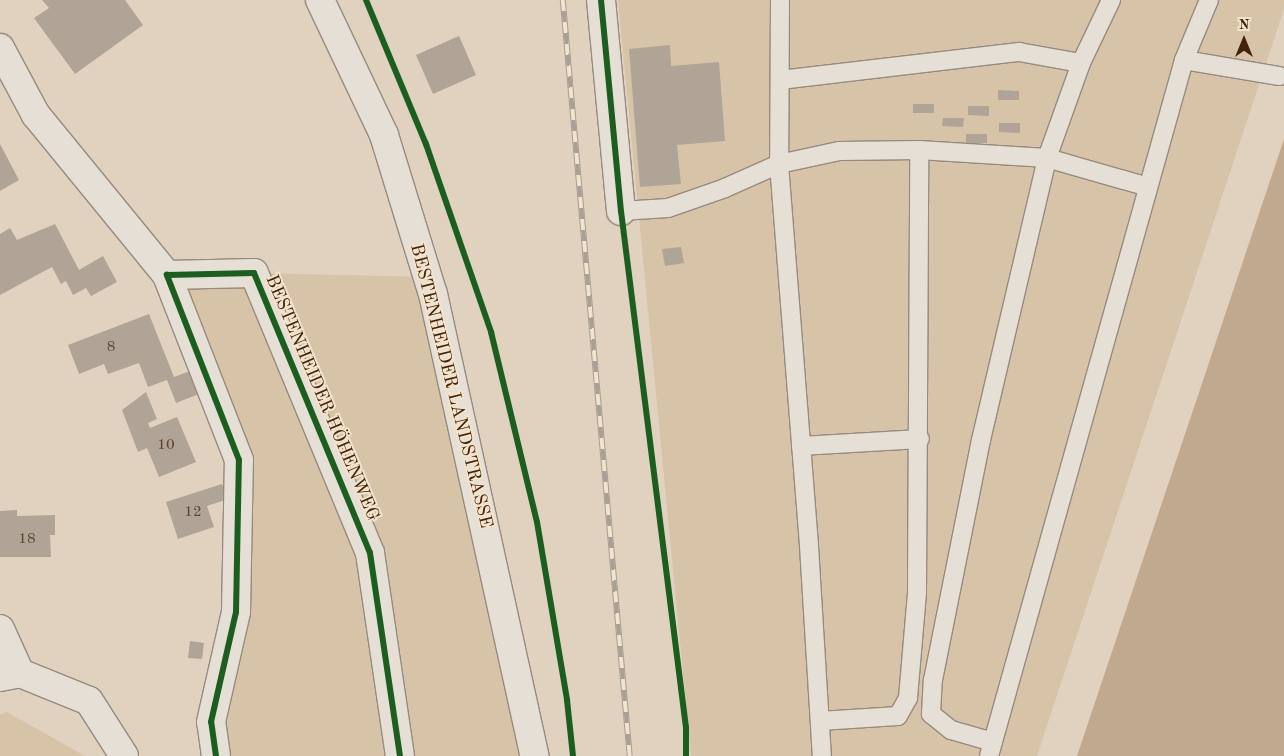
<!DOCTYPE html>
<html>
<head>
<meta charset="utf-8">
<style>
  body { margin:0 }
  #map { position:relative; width:1284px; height:756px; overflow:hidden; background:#e0d2bf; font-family:"Old Standard TT",serif }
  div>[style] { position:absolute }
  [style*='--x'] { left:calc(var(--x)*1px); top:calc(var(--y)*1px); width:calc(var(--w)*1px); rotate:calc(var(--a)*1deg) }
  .green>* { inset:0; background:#d7c3a8 }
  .water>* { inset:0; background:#c0a98f }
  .building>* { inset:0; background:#b0a496 }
  .roads { filter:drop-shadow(1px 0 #968a7e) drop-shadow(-1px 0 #968a7e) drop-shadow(0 1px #968a7e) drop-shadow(0 -1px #968a7e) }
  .lane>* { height:18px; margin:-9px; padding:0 9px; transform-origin:9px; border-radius:9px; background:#e6dfd5 }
  .street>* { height:28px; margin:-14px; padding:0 14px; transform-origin:14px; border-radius:14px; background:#e6dfd5 }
  .secondary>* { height:28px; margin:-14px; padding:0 14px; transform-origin:14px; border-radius:14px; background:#e6dfd5 }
  .rail>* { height:5.5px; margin-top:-2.75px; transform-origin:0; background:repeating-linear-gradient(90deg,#f3e3cd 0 11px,#a89f95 0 22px); box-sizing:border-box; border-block:1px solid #a89f95 }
  .cycleway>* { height:6px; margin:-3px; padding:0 3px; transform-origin:3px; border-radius:3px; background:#1b5e20 }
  span { translate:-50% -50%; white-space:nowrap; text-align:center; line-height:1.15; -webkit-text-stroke:4px #f3e3cd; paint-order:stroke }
  .number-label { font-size:15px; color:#5d432e }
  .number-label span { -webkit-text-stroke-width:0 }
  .street-label { font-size:18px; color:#41230c }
  .north { position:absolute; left:1219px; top:15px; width:50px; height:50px; -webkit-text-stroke:4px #f3e3cd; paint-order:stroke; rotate:0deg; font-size:14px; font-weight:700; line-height:20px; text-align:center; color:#41230c }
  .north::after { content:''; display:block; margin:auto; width:18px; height:22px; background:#41230c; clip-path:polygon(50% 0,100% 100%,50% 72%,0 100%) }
</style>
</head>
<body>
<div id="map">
  <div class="green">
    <i style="clip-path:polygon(618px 0,1284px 0,1284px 9px,1037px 756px,691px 756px)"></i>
    <i style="clip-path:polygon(254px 273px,427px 277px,535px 756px,213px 756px,235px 615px,239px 460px,167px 275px)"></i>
    <i style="clip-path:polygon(7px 712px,85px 756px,0 756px,0 715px)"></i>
  </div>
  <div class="water">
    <i style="clip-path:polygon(1284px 139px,1284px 756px,1077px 756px)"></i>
  </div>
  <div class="building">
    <i style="clip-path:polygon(42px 0,125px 0,143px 25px,75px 74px,34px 18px,49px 8px)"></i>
    <i style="clip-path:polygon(459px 36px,476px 75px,433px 94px,416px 55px)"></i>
    <i style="clip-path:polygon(670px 45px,671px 66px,719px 62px,725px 141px,677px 145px,681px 184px,640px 187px,629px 49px)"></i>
    <i style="clip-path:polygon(998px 90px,1019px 91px,1019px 100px,998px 100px)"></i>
    <i style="clip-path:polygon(913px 104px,934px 104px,934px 113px,913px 113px)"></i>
    <i style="clip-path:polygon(968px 106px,989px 106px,989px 116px,968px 115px)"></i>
    <i style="clip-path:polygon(943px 118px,964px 118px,963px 127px,942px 126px)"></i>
    <i style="clip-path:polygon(999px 123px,1020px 123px,1020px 133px,999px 132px)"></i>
    <i style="clip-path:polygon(966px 134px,987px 134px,987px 143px,966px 143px)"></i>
    <i style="clip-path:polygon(0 144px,19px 180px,0 191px)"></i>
    <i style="clip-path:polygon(55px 224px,79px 270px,103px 256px,117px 282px,91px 296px,86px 288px,73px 295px,66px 281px,61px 284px,52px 267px,0 295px,0 234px,10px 228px,17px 240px)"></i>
    <i style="clip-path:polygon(681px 247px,684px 263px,665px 266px,662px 249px)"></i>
    <i style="clip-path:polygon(149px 314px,174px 377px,190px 371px,199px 394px,176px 403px,167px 380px,148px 387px,139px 363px,108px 374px,104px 364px,79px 374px,68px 345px)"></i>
    <i style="clip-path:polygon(146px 392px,157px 419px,148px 423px,150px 428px,177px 417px,196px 462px,159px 477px,147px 448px,138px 452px,122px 410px)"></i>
    <i style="clip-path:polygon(222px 484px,228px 499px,207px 506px,214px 527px,178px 539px,166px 502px)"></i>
    <i style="clip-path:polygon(17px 510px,17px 516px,55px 515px,55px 535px,50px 535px,51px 557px,0 557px,0 511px)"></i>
    <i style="clip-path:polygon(190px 641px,204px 643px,202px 659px,188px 658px)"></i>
  </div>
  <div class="roads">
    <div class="lane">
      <i style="--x:780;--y:0;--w:164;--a:90.3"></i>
      <i style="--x:779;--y:164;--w:383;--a:85.5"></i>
      <i style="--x:809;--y:546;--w:210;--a:86.5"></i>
      <i style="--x:1184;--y:60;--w:97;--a:9.5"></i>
      <i style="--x:780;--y:80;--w:241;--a:-6.7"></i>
      <i style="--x:1019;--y:52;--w:63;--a:10.1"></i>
      <i style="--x:621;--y:211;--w:47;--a:-3.7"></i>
      <i style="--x:668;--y:208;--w:60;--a:-19.3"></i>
      <i style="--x:725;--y:188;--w:59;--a:-24"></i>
      <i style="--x:779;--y:164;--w:61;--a:-12.2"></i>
      <i style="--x:839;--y:151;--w:80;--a:-0.7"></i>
      <i style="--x:919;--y:150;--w:128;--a:3.6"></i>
      <i style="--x:1047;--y:158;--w:105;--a:16"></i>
      <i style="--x:801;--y:446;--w:119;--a:-3.4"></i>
      <i style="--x:820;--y:721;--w:78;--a:-3.7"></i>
      <i style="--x:898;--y:716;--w:21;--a:-61"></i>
      <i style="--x:908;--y:698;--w:106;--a:-85.1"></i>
      <i style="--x:917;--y:592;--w:442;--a:-89.7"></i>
      <i style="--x:993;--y:742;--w:44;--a:-164.1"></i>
      <i style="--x:951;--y:730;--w:26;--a:-141"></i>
      <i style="--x:931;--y:714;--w:34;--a:-87"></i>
      <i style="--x:933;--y:680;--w:245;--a:-78.7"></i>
      <i style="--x:981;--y:440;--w:290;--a:-76.8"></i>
      <i style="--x:1047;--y:158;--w:101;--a:-70.3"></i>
      <i style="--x:1081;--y:63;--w:70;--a:-64.5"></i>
      <i style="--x:989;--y:756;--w:723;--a:-74.35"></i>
      <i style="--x:1184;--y:60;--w:65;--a:-67.4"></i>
    </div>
    <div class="street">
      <i style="--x:601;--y:0;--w:212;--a:84.6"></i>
      <i style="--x:0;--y:48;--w:76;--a:61.8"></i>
      <i style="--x:36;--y:115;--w:207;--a:50.7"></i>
      <i style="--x:0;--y:629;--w:48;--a:65.6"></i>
      <i style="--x:0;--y:677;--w:20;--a:-11"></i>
      <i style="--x:20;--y:673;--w:74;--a:22.1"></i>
      <i style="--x:89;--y:701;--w:65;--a:57.5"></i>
      <i style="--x:216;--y:756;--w:34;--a:-98"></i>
      <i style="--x:211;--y:722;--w:113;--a:-77.2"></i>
      <i style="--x:236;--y:612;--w:152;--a:-88.9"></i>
      <i style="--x:239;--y:460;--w:199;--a:-111.3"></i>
      <i style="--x:167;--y:275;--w:87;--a:-1.3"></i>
      <i style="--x:254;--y:273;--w:303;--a:67.5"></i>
      <i style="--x:370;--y:553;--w:205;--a:81.6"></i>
    </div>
    <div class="secondary">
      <i style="--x:320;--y:0;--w:149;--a:64.6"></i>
      <i style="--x:384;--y:135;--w:166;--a:72.9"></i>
      <i style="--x:433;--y:294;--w:473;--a:77.6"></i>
    </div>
  </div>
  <div class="rail">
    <i style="--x:563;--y:0;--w:759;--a:84.94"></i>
  </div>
  <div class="cycleway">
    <i style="--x:366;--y:0;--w:156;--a:67.4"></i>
    <i style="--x:426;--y:144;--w:199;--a:70.9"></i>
    <i style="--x:491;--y:332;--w:195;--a:76.4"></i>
    <i style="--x:537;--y:522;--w:181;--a:80.4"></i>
    <i style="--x:567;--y:700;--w:56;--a:83.9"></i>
    <i style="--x:601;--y:0;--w:212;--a:84.6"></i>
    <i style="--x:621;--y:211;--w:521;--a:82.83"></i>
    <i style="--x:686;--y:728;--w:28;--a:90"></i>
    <i style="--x:216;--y:756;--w:34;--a:-98"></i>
    <i style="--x:211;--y:722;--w:113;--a:-77.2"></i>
    <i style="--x:236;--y:612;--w:152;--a:-88.9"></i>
    <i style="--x:239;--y:460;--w:199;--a:-111.3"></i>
    <i style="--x:167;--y:275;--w:87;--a:-1.3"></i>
    <i style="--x:254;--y:273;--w:303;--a:67.5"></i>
    <i style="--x:370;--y:553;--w:205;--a:81.6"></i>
  </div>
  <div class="number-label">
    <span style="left:111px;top:348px">8</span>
    <span style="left:166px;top:446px">10</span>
    <span style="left:193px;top:513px">12</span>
    <span style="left:27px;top:540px">18</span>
  </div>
  <div class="street-label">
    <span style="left:451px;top:386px;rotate:76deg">BESTENHEIDER LANDSTRASSE</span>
    <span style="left:322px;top:398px;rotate:67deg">BESTENHEIDER HÖHENWEG</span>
  </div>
  <div class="north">N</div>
</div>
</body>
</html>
